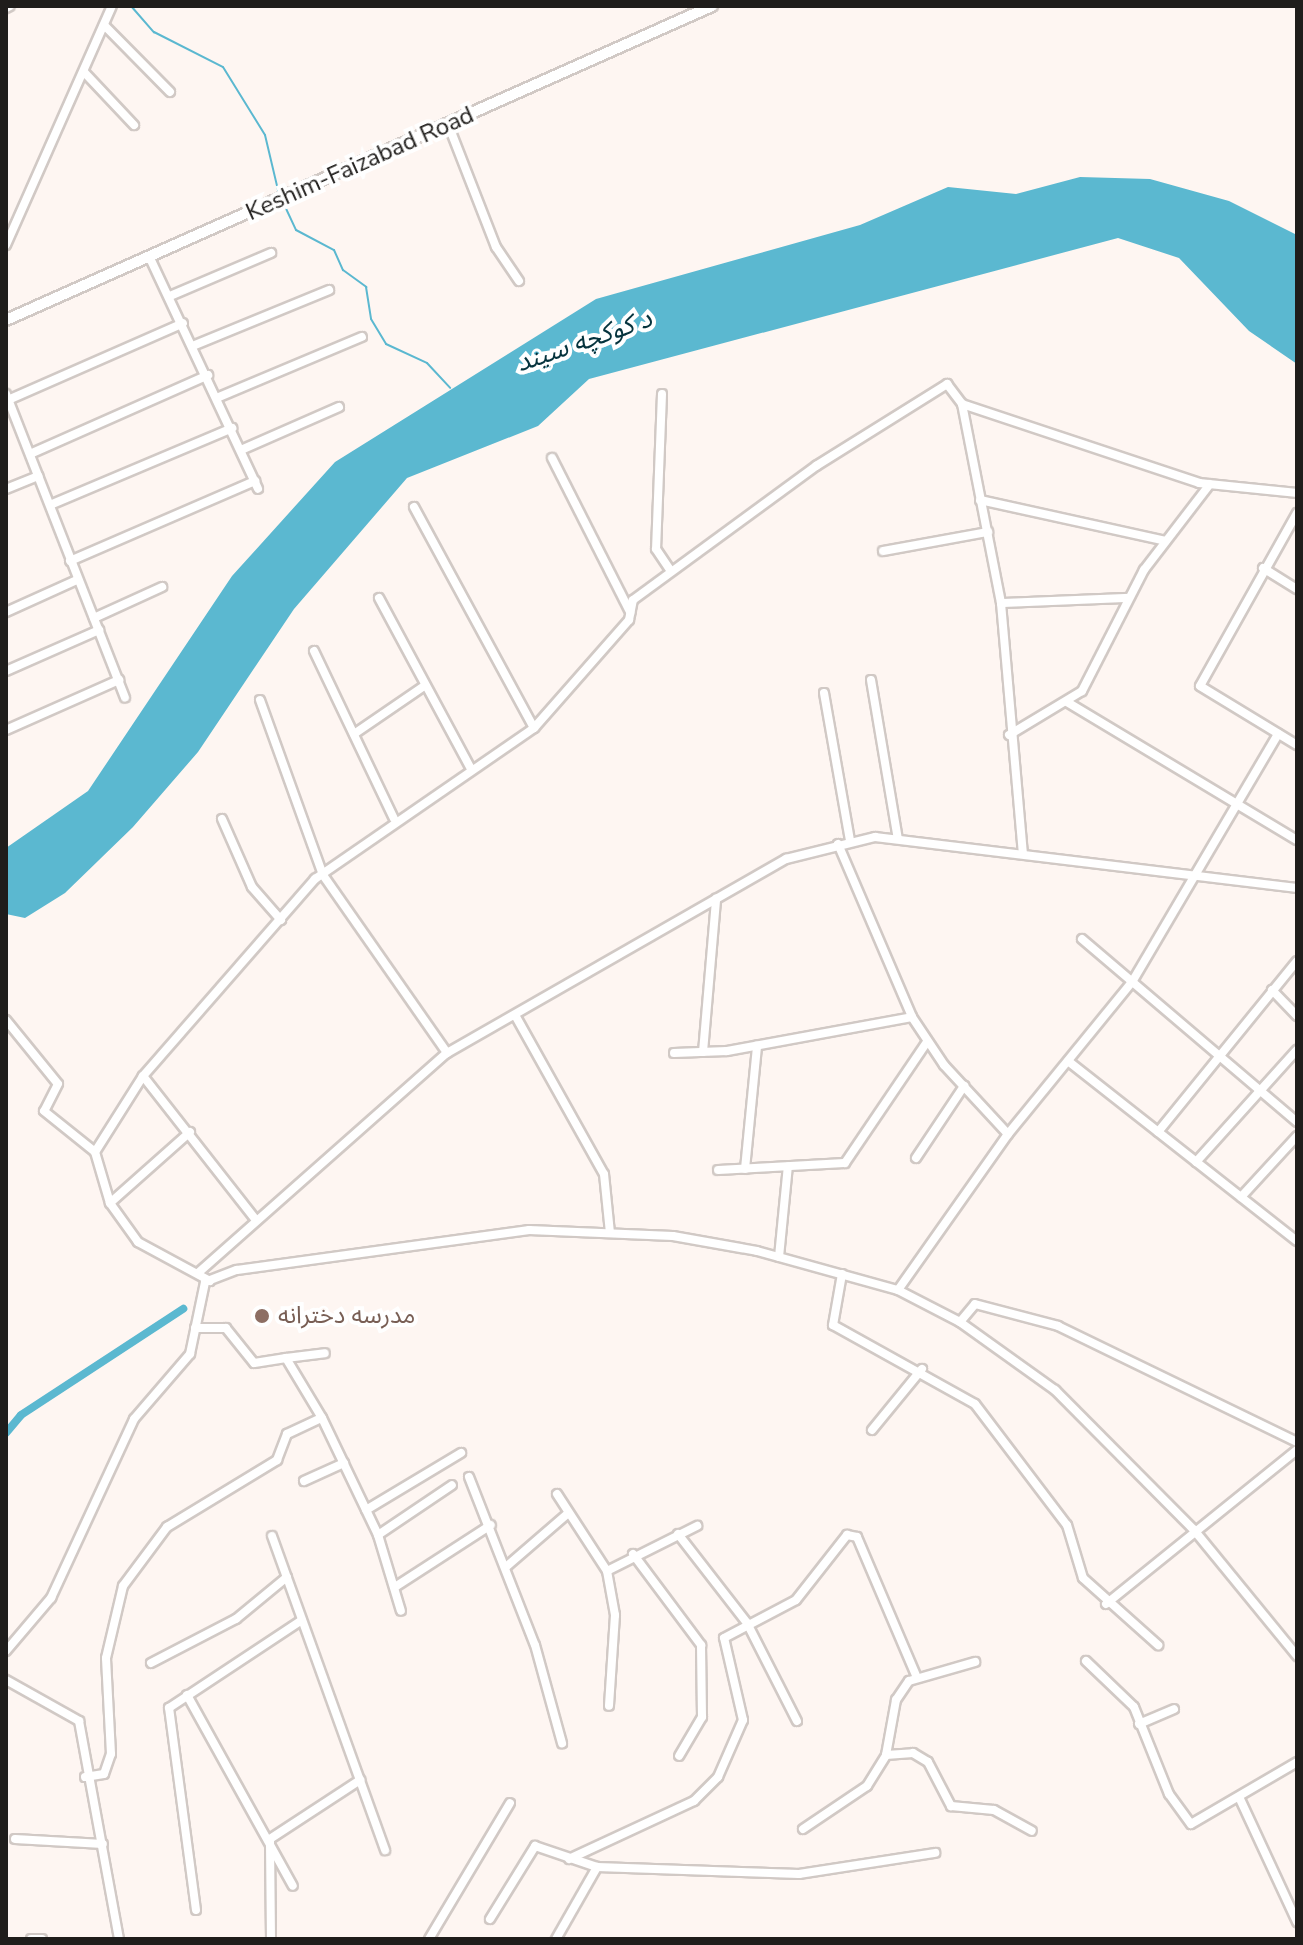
<!DOCTYPE html>
<html>
<head>
<meta charset="utf-8">
<style>
  body { margin:0 }
  #map { position:relative; width:1303px; height:1945px; overflow:hidden; background:#fef6f2; font-family:"Nunito Sans","Noto Sans Arabic",sans-serif }
  div>[style] { position:absolute }
  [style*='--x'] { left:calc(var(--x)*1px); top:calc(var(--y)*1px); width:calc(var(--w)*1px); rotate:calc(var(--a)*1deg) }
  .water>* { inset:0; background:#5bb8d0 }
  .stream>* { height:2px; margin:-1px; padding:0 1px; transform-origin:1px; border-radius:1px; background:#5bb8d0 }
  .canal>* { height:8px; margin:-4px; padding:0 4px; transform-origin:4px; border-radius:4px; background:#5bb8d0 }
  .roads { filter:drop-shadow(2px 0 #d1c9c5) drop-shadow(-2px 0 #d1c9c5) drop-shadow(0 2px #d1c9c5) drop-shadow(0 -2px #d1c9c5) }
  .minor>* { height:8px; margin:-4px; padding:0 4px; transform-origin:4px; border-radius:4px; background:#fff }
  .major>* { height:10px; margin:-5px; padding:0 5px; transform-origin:5px; border-radius:5px; background:#fff }
  .dots>* { width:22px; height:22px; translate:-50% -50%; box-sizing:border-box; border:4px solid #fff; border-radius:50% }
  span { translate:-50% -50%; white-space:nowrap; text-align:center; line-height:1.15; -webkit-text-stroke:8px #fff; paint-order:stroke }
  .street-label { font-size:24px; color:#1f1d1b }
  .education-label { font-size:24px; color:#785e54 }
  .left { translate:0 -50%; text-align:left }
  .water-label { font-size:26px; color:#05333d; font-style:italic }
  .frame { position:absolute; inset:0; border:8px solid #1f1d1b; pointer-events:none }
</style>
</head>
<body>
<div id="map">
  <div class="water">
    <i style="clip-path:polygon(1080px 177px,1150px 179px,1229px 201px,1297px 235px,1297px 364px,1249px 331px,1179px 258px,1118px 238px,589px 379px,538px 426px,407px 478px,294px 609px,198px 752px,133px 827px,65px 893px,25px 918px,6px 914px,6px 848px,88px 791px,232px 576px,335px 462px,596px 299px,860px 225px,948px 187px,1016px 194px)"></i>
  </div>
  <div class="stream">
    <i style="--x:131;--y:6;--w:35;--a:49"></i>
    <i style="--x:154;--y:32;--w:77;--a:26.9"></i>
    <i style="--x:223;--y:67;--w:80;--a:58.3"></i>
    <i style="--x:265;--y:135;--w:61;--a:76.7"></i>
    <i style="--x:282;--y:200;--w:33;--a:65"></i>
    <i style="--x:296;--y:230;--w:43;--a:27.8"></i>
    <i style="--x:334;--y:250;--w:22;--a:66"></i>
    <i style="--x:343;--y:270;--w:29;--a:36"></i>
    <i style="--x:366;--y:287;--w:32;--a:81"></i>
    <i style="--x:371;--y:319;--w:29;--a:59"></i>
    <i style="--x:386;--y:344;--w:45;--a:24.9"></i>
    <i style="--x:427;--y:363;--w:34;--a:47"></i>
  </div>
  <div class="canal">
    <i style="--x:6;--y:1433;--w:23;--a:-50"></i>
    <i style="--x:21;--y:1415;--w:194;--a:-33.2"></i>
  </div>
  <div class="roads">
    <div class="minor">
      <i style="--x:6;--y:8;--w:4;--a:-27"></i>
      <i style="--x:104;--y:25;--w:94;--a:45.4"></i>
      <i style="--x:84;--y:72;--w:73;--a:46.7"></i>
      <i style="--x:448;--y:124;--w:132;--a:68.7"></i>
      <i style="--x:496;--y:247;--w:41;--a:55.9"></i>
      <i style="--x:6;--y:245;--w:261;--a:-66.1"></i>
      <i style="--x:149;--y:256;--w:257;--a:64.9"></i>
      <i style="--x:170;--y:296;--w:110;--a:-23.1"></i>
      <i style="--x:195;--y:345;--w:145;--a:-22.3"></i>
      <i style="--x:6;--y:394;--w:326;--a:68.6"></i>
      <i style="--x:662;--y:394;--w:155;--a:92.2"></i>
      <i style="--x:656;--y:549;--w:25;--a:56"></i>
      <i style="--x:219;--y:397;--w:155;--a:-22.8"></i>
      <i style="--x:8;--y:400;--w:191;--a:-23.7"></i>
      <i style="--x:962;--y:404;--w:250;--a:18.4"></i>
      <i style="--x:1199;--y:483;--w:99;--a:5.8"></i>
      <i style="--x:241;--y:450;--w:107;--a:-23.7"></i>
      <i style="--x:30;--y:454;--w:195;--a:-23.9"></i>
      <i style="--x:552;--y:458;--w:173;--a:63.1"></i>
      <i style="--x:6;--y:489;--w:35;--a:-22"></i>
      <i style="--x:980;--y:500;--w:190;--a:12.4"></i>
      <i style="--x:50;--y:505;--w:198;--a:-22.9"></i>
      <i style="--x:414;--y:507;--w:251;--a:61.5"></i>
      <i style="--x:1297;--y:513;--w:198;--a:119.3"></i>
      <i style="--x:1200;--y:686;--w:114;--a:31.3"></i>
      <i style="--x:883;--y:551;--w:107;--a:-10.3"></i>
      <i style="--x:70;--y:561;--w:202;--a:-23.4"></i>
      <i style="--x:1263;--y:568;--w:40;--a:32"></i>
      <i style="--x:379;--y:598;--w:194;--a:61.7"></i>
      <i style="--x:1001;--y:603;--w:126;--a:-2.3"></i>
      <i style="--x:6;--y:612;--w:78;--a:-24.3"></i>
      <i style="--x:94;--y:618;--w:75;--a:-24.5"></i>
      <i style="--x:314;--y:651;--w:186;--a:64.5"></i>
      <i style="--x:6;--y:671;--w:102;--a:-23.8"></i>
      <i style="--x:871;--y:680;--w:161;--a:80.4"></i>
      <i style="--x:824;--y:693;--w:150;--a:80"></i>
      <i style="--x:260;--y:700;--w:186;--a:70.2"></i>
      <i style="--x:323;--y:875;--w:217;--a:55.1"></i>
      <i style="--x:1067;--y:702;--w:268;--a:31"></i>
      <i style="--x:6;--y:730;--w:124;--a:-23.9"></i>
      <i style="--x:354;--y:734;--w:85;--a:-34.4"></i>
      <i style="--x:1009;--y:735;--w:85;--a:-31.1"></i>
      <i style="--x:1082;--y:691;--w:136;--a:-62.9"></i>
      <i style="--x:1144;--y:570;--w:108;--a:-52.5"></i>
      <i style="--x:222;--y:819;--w:74;--a:66.2"></i>
      <i style="--x:252;--y:887;--w:44;--a:48.7"></i>
      <i style="--x:838;--y:844;--w:188;--a:66.8"></i>
      <i style="--x:912;--y:1017;--w:58;--a:56.3"></i>
      <i style="--x:944;--y:1065;--w:94;--a:47.2"></i>
      <i style="--x:1082;--y:939;--w:282;--a:40.4"></i>
      <i style="--x:1272;--y:990;--w:36;--a:46"></i>
      <i style="--x:515;--y:1015;--w:182;--a:60.8"></i>
      <i style="--x:604;--y:1174;--w:59;--a:84.2"></i>
      <i style="--x:6;--y:1020;--w:82;--a:50.9"></i>
      <i style="--x:58;--y:1084;--w:30;--a:117"></i>
      <i style="--x:44;--y:1111;--w:65;--a:38.8"></i>
      <i style="--x:703;--y:1052;--w:154;--a:-85.1"></i>
      <i style="--x:674;--y:1053;--w:53;--a:-2.2"></i>
      <i style="--x:727;--y:1051;--w:188;--a:-10.4"></i>
      <i style="--x:1068;--y:1061;--w:291;--a:38.2"></i>
      <i style="--x:143;--y:1076;--w:183;--a:51.9"></i>
      <i style="--x:1158;--y:1132;--w:220;--a:-50.9"></i>
      <i style="--x:916;--y:1158;--w:87;--a:-56.3"></i>
      <i style="--x:1196;--y:1162;--w:151;--a:-48"></i>
      <i style="--x:745;--y:1169;--w:124;--a:-84.4"></i>
      <i style="--x:718;--y:1170;--w:127;--a:-3.2"></i>
      <i style="--x:845;--y:1163;--w:146;--a:-55.9"></i>
      <i style="--x:1241;--y:1197;--w:83;--a:-47.4"></i>
      <i style="--x:110;--y:1203;--w:107;--a:-41.6"></i>
      <i style="--x:779;--y:1257;--w:91;--a:-84.4"></i>
      <i style="--x:198;--y:1273;--w:332;--a:-41.5"></i>
      <i style="--x:447;--y:1053;--w:391;--a:-29.8"></i>
      <i style="--x:786;--y:859;--w:92;--a:-13.9"></i>
      <i style="--x:875;--y:837;--w:425;--a:6.9"></i>
      <i style="--x:842;--y:1274;--w:52;--a:100"></i>
      <i style="--x:833;--y:1325;--w:162;--a:29.1"></i>
      <i style="--x:975;--y:1404;--w:152;--a:52.8"></i>
      <i style="--x:1067;--y:1525;--w:55;--a:73.2"></i>
      <i style="--x:1083;--y:1578;--w:101;--a:41.8"></i>
      <i style="--x:210;--y:1281;--w:82;--a:-151.6"></i>
      <i style="--x:138;--y:1242;--w:48;--a:-125.7"></i>
      <i style="--x:110;--y:1203;--w:53;--a:-106.4"></i>
      <i style="--x:95;--y:1152;--w:90;--a:-57.7"></i>
      <i style="--x:143;--y:1076;--w:262;--a:-48.9"></i>
      <i style="--x:315;--y:879;--w:266;--a:-34.6"></i>
      <i style="--x:534;--y:728;--w:144;--a:-48.7"></i>
      <i style="--x:629;--y:620;--w:20;--a:-79"></i>
      <i style="--x:633;--y:600;--w:227;--a:-36.2"></i>
      <i style="--x:816;--y:466;--w:155;--a:-32"></i>
      <i style="--x:947;--y:384;--w:25;--a:53"></i>
      <i style="--x:962;--y:404;--w:203;--a:78.9"></i>
      <i style="--x:1001;--y:603;--w:251;--a:85"></i>
      <i style="--x:898;--y:1290;--w:191;--a:-54.8"></i>
      <i style="--x:1008;--y:1134;--w:196;--a:-50.8"></i>
      <i style="--x:1132;--y:982;--w:288;--a:-59.5"></i>
      <i style="--x:960;--y:1322;--w:23;--a:-50"></i>
      <i style="--x:975;--y:1304;--w:86;--a:14.8"></i>
      <i style="--x:1058;--y:1326;--w:266;--a:25.9"></i>
      <i style="--x:286;--y:1358;--w:39;--a:-7"></i>
      <i style="--x:322;--y:1418;--w:130;--a:64.4"></i>
      <i style="--x:378;--y:1535;--w:79;--a:73.2"></i>
      <i style="--x:872;--y:1430;--w:79;--a:-50.7"></i>
      <i style="--x:469;--y:1477;--w:180;--a:68.6"></i>
      <i style="--x:535;--y:1645;--w:102;--a:74.6"></i>
      <i style="--x:304;--y:1481;--w:44;--a:-24.2"></i>
      <i style="--x:557;--y:1494;--w:92;--a:57"></i>
      <i style="--x:607;--y:1571;--w:45;--a:79.7"></i>
      <i style="--x:615;--y:1615;--w:91;--a:93.8"></i>
      <i style="--x:366;--y:1510;--w:111;--a:-31"></i>
      <i style="--x:678;--y:1534;--w:113;--a:52.2"></i>
      <i style="--x:747;--y:1623;--w:110;--a:63"></i>
      <i style="--x:378;--y:1535;--w:89;--a:-34"></i>
      <i style="--x:272;--y:1536;--w:334;--a:70.2"></i>
      <i style="--x:633;--y:1554;--w:114;--a:53.2"></i>
      <i style="--x:701;--y:1645;--w:72;--a:89.2"></i>
      <i style="--x:702;--y:1717;--w:45;--a:120.5"></i>
      <i style="--x:507;--y:1566;--w:78;--a:-40.8"></i>
      <i style="--x:607;--y:1571;--w:101;--a:-26.6"></i>
      <i style="--x:395;--y:1587;--w:114;--a:-32.9"></i>
      <i style="--x:1106;--y:1604;--w:245;--a:-38.9"></i>
      <i style="--x:6;--y:1651;--w:70;--a:-49.7"></i>
      <i style="--x:51;--y:1598;--w:197;--a:-65.1"></i>
      <i style="--x:134;--y:1419;--w:86;--a:-49.3"></i>
      <i style="--x:190;--y:1354;--w:74;--a:-78.2"></i>
      <i style="--x:205;--y:1282;--w:34;--a:-21"></i>
      <i style="--x:237;--y:1270;--w:295;--a:-7.8"></i>
      <i style="--x:529;--y:1230;--w:144;--a:2.4"></i>
      <i style="--x:673;--y:1236;--w:85;--a:10.1"></i>
      <i style="--x:757;--y:1251;--w:146;--a:15.5"></i>
      <i style="--x:898;--y:1290;--w:70;--a:27.3"></i>
      <i style="--x:960;--y:1322;--w:117;--a:35.6"></i>
      <i style="--x:1055;--y:1390;--w:197;--a:45.2"></i>
      <i style="--x:1194;--y:1530;--w:163;--a:50.7"></i>
      <i style="--x:1086;--y:1661;--w:66;--a:43.8"></i>
      <i style="--x:1134;--y:1707;--w:94;--a:68.1"></i>
      <i style="--x:1169;--y:1794;--w:37;--a:54"></i>
      <i style="--x:1191;--y:1824;--w:123;--a:-30.3"></i>
      <i style="--x:151;--y:1663;--w:96;--a:-27.4"></i>
      <i style="--x:236;--y:1619;--w:66;--a:-39.5"></i>
      <i style="--x:6;--y:1680;--w:84;--a:29.3"></i>
      <i style="--x:79;--y:1721;--w:222;--a:79.6"></i>
      <i style="--x:187;--y:1695;--w:218;--a:61"></i>
      <i style="--x:1139;--y:1724;--w:38;--a:-23"></i>
      <i style="--x:886;--y:1755;--w:27;--a:-4"></i>
      <i style="--x:913;--y:1753;--w:17;--a:31"></i>
      <i style="--x:928;--y:1762;--w:50;--a:62.4"></i>
      <i style="--x:951;--y:1806;--w:43;--a:5.3"></i>
      <i style="--x:994;--y:1810;--w:43;--a:28.9"></i>
      <i style="--x:85;--y:1777;--w:19;--a:-9"></i>
      <i style="--x:104;--y:1774;--w:21;--a:-71"></i>
      <i style="--x:111;--y:1754;--w:96;--a:-93"></i>
      <i style="--x:106;--y:1658;--w:74;--a:-76.7"></i>
      <i style="--x:123;--y:1586;--w:74;--a:-53.3"></i>
      <i style="--x:167;--y:1527;--w:129;--a:-31.3"></i>
      <i style="--x:277;--y:1460;--w:28;--a:-69"></i>
      <i style="--x:287;--y:1434;--w:38;--a:-25"></i>
      <i style="--x:322;--y:1418;--w:70;--a:-121"></i>
      <i style="--x:286;--y:1358;--w:32;--a:171"></i>
      <i style="--x:254;--y:1363;--w:45;--a:-128.7"></i>
      <i style="--x:226;--y:1328;--w:31;--a:180"></i>
      <i style="--x:1240;--y:1799;--w:136;--a:65.1"></i>
      <i style="--x:803;--y:1829;--w:77;--a:-33.9"></i>
      <i style="--x:867;--y:1786;--w:36;--a:-58"></i>
      <i style="--x:886;--y:1755;--w:56;--a:-79.7"></i>
      <i style="--x:896;--y:1700;--w:23;--a:-56"></i>
      <i style="--x:909;--y:1681;--w:69;--a:-16.1"></i>
      <i style="--x:15;--y:1839;--w:88;--a:3.3"></i>
      <i style="--x:569;--y:1859;--w:138;--a:-24.9"></i>
      <i style="--x:694;--y:1801;--w:34;--a:-45"></i>
      <i style="--x:718;--y:1777;--w:62;--a:-66.3"></i>
      <i style="--x:743;--y:1720;--w:84;--a:-103"></i>
      <i style="--x:724;--y:1638;--w:81;--a:-27.8"></i>
      <i style="--x:796;--y:1600;--w:83;--a:-51.9"></i>
      <i style="--x:847;--y:1535;--w:10;--a:11"></i>
      <i style="--x:857;--y:1537;--w:150;--a:66.9"></i>
      <i style="--x:196;--y:1910;--w:204;--a:-97.6"></i>
      <i style="--x:169;--y:1708;--w:159;--a:-33.5"></i>
      <i style="--x:490;--y:1919;--w:86;--a:-58.3"></i>
      <i style="--x:535;--y:1846;--w:65;--a:18.7"></i>
      <i style="--x:597;--y:1867;--w:202;--a:2"></i>
      <i style="--x:799;--y:1874;--w:138;--a:-8.8"></i>
      <i style="--x:31;--y:1939;--w:11;--a:0"></i>
      <i style="--x:271;--y:1939;--w:100;--a:-90.6"></i>
      <i style="--x:270;--y:1839;--w:108;--a:-33.2"></i>
      <i style="--x:429;--y:1939;--w:158;--a:-59.2"></i>
      <i style="--x:556;--y:1939;--w:83;--a:-60.3"></i>
    </div>
    <div class="major">
      <i style="--x:6;--y:320;--w:773;--a:-23.98"></i>
    </div>
  </div>
  <div class="dots">
    <i style="left:262px;top:1316px;background:#8d6e63"></i>
  </div>
  <div class="street-label">
    <span style="left:360px;top:164px;rotate:-24deg">Keshim-Faizabad Road</span>
  </div>
  <div class="education-label">
    <span class="left" style="left:278px;top:1316px">مدرسه دخترانه</span>
  </div>
  <div class="water-label">
    <span style="left:584px;top:341px;rotate:-19deg">د کوکچه سیند</span>
  </div>
  <div class="frame"></div>
</div>
</body>
</html>
